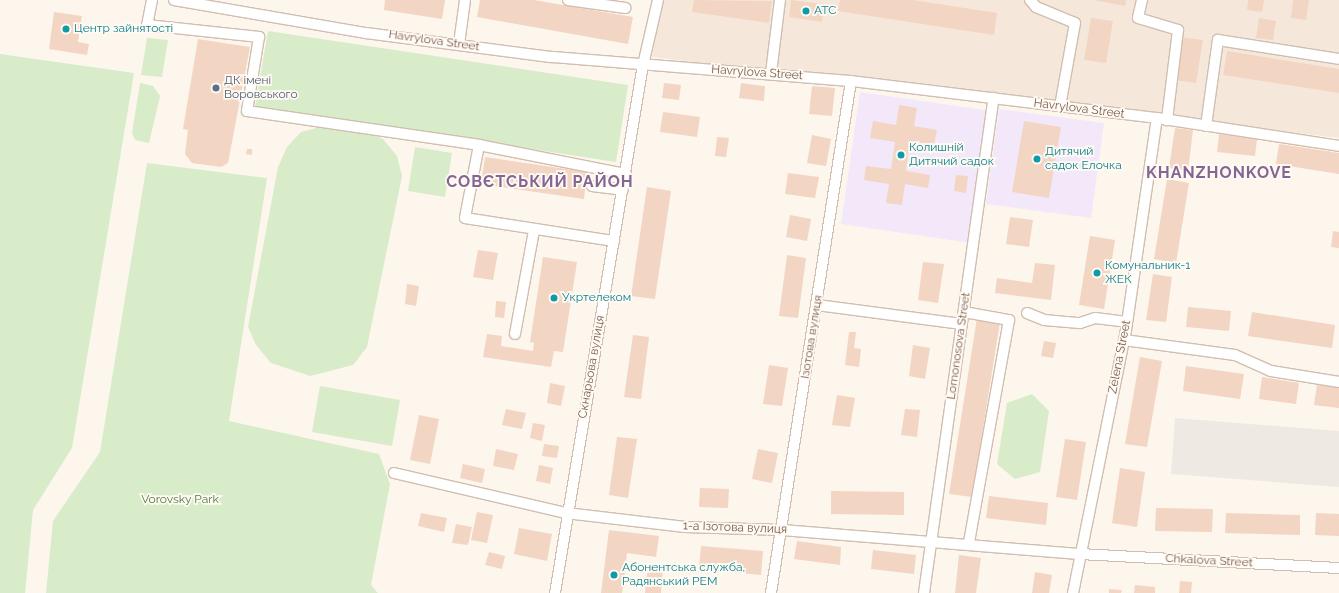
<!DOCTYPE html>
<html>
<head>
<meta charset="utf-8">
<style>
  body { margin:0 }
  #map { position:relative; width:1339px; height:593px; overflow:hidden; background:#fdf6ec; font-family:Raleway,sans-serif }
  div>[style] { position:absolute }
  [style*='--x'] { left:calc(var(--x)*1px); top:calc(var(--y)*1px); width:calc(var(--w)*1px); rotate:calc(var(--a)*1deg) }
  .residential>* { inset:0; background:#f5e8da }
  .industrial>* { inset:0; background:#efe9e4 }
  .education>* { inset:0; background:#f3e8fa }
  .green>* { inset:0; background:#d8ecc9 }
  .building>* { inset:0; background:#f3d5c3 }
  .roads { filter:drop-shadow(1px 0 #d1beb0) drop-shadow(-1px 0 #d1beb0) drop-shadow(0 1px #d1beb0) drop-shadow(0 -1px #d1beb0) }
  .minor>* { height:10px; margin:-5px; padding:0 5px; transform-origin:5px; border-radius:5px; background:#fff }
  .dots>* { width:11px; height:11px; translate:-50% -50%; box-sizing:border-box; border:2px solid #fffaf3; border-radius:50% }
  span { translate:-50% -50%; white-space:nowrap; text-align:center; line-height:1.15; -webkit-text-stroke:3.5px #fffaf3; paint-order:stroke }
  .culture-label { font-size:12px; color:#0d838f }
  .left { translate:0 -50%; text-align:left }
  .street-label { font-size:12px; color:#7a5c4d }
  .service-label { font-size:12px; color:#4e5e75 }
  .park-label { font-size:12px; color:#537a41 }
  .district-label { font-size:16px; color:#846695; font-weight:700; letter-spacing:1px }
</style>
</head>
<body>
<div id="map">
  <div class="residential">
    <i style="clip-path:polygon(662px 0,1339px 0,1339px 138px,652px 57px)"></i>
  </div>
  <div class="industrial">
    <i style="clip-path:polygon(1175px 418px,1339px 431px,1339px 487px,1171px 474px)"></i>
  </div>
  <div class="education">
    <i style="clip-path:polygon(860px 92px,991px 111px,971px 243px,841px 224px)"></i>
    <i style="clip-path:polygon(999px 109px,1104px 123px,1091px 218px,986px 204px)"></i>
  </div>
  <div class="green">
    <i style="clip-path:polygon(268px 31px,628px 85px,616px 162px,255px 107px)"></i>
    <i style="clip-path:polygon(147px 38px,168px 40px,162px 77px,141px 75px)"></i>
    <i style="clip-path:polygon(0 54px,134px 73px,72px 448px,33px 510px,25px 593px,0 593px)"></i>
    <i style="clip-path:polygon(140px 83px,153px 86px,160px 96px,149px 143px,135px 140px,132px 133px)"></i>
    <i style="clip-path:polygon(324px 126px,367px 132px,383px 139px,397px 156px,402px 176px,367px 347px,353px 365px,310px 376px,271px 363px,256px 345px,248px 327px,278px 167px,287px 147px,301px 132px)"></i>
    <i style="clip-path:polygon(415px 147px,452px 153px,445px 197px,408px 191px)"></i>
    <i style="clip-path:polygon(147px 163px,267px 178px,229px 421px,379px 454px,390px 484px,371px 585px,378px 593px,46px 593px,53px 521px,100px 452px)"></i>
    <i style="clip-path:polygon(320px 386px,400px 400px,392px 446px,312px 432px)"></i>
    <i style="clip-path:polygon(1032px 394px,1049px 411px,1040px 472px,1015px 479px,997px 464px,1007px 403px)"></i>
  </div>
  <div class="building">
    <i style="clip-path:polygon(385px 0,445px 0,442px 19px,384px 10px)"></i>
    <i style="clip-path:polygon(480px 0,534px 0,633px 17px,628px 44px,477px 17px)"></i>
    <i style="clip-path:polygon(694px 0,772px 1px,769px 23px,692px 12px)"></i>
    <i style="clip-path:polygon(791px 0,824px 4px,822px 22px,789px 17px)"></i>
    <i style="clip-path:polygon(840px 0,913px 0,997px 13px,994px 35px,838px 11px)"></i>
    <i style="clip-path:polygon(1093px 0,1126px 0,1125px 6px)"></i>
    <i style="clip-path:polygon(1248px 0,1264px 0,1262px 12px,1247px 10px)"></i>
    <i style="clip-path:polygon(1293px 0,1309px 0,1306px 20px,1291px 18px)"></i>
    <i style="clip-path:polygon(54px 12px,82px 16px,78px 42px,89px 44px,87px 55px,49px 49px)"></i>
    <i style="clip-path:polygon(1091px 18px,1113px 21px,1106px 63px,1084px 60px)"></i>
    <i style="clip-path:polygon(1259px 18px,1276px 21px,1273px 40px,1256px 38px)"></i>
    <i style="clip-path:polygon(1180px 37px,1203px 40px,1196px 83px,1174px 80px)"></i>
    <i style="clip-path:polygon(198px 39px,250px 47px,228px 163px,221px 167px,192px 163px,185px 154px,188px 130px,183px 129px)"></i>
    <i style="clip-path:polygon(1227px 51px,1339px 69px,1339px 93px,1223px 75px)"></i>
    <i style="clip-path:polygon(664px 83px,681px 85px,679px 100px,662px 98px)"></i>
    <i style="clip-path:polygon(741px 83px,765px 86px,764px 101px,739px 98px)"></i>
    <i style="clip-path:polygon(812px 86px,835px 88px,832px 116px,809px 114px)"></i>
    <i style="clip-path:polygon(899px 105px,917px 108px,914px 126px,937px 130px,934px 145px,910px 141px,906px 171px,930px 175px,928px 188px,905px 184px,902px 205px,886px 203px,889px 184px,864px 180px,866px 166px,891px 169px,895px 142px,870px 138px,873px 121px,896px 125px)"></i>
    <i style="clip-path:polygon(663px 112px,700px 117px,697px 137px,660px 132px)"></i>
    <i style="clip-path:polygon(1024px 121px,1061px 127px,1049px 198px,1012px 192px)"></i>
    <i style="clip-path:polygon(1175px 128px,1193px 130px,1188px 171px,1169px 168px)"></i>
    <i style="clip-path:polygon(1219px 134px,1257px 139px,1255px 156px,1217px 152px)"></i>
    <i style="clip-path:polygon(812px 135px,831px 139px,826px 166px,807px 163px)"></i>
    <i style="clip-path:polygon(717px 137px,729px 138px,726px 157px,715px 156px)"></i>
    <i style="clip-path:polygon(1279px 144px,1339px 153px,1339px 174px,1276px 164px)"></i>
    <i style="clip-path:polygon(247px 149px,252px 149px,252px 155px,246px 154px)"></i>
    <i style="clip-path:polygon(485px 157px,587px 172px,584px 199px,481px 184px)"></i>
    <i style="clip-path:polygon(788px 173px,819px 177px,815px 198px,785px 194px)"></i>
    <i style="clip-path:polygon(956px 175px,968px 176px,966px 193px,954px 191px)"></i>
    <i style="clip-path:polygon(1167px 179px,1189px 183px,1176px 263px,1154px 259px)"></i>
    <i style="clip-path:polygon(647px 187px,671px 191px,655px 299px,631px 296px)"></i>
    <i style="clip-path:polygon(790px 215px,811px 219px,807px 241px,786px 237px)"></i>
    <i style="clip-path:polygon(1010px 217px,1033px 220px,1029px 247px,1006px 244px)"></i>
    <i style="clip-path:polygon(1333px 231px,1339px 232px,1339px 248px,1331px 247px)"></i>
    <i style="clip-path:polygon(1090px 236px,1115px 240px,1104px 309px,1079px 305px)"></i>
    <i style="clip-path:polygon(478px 250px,498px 253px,493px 280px,473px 277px)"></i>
    <i style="clip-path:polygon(787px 255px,806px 258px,798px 318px,779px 316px)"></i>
    <i style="clip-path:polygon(543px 257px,577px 262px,563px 352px,554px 351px,551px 367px,483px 357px,487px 334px,502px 336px,501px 346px,533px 351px,534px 343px,530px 342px)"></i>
    <i style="clip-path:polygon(923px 262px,944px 264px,938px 303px,918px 300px)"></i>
    <i style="clip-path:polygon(1035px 263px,1055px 265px,1051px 300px,995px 293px,997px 278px,1032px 283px)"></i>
    <i style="clip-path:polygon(1153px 274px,1172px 277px,1166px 322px,1146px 320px)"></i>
    <i style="clip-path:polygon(407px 284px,419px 286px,416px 306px,405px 304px)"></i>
    <i style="clip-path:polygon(496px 301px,506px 302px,504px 318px,495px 317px)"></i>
    <i style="clip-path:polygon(1188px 307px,1231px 311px,1229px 331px,1186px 327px)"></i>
    <i style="clip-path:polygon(1252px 312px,1335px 325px,1332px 348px,1248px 336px)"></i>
    <i style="clip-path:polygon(977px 318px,1000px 322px,972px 497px,949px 494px)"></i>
    <i style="clip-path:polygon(849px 332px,856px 332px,854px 348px,861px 349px,859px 367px,845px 365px)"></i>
    <i style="clip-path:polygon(633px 335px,649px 337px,641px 399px,624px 397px)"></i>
    <i style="clip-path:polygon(1044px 341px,1056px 343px,1053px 358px,1041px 356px)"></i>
    <i style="clip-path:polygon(913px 345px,930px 348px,925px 379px,909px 376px)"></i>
    <i style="clip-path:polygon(1140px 357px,1162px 361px,1147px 447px,1125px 444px)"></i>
    <i style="clip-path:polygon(769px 365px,788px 368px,782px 406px,763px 404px)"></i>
    <i style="clip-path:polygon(1186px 366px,1244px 374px,1240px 399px,1183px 391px)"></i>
    <i style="clip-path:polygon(1262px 377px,1299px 383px,1296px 404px,1259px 399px)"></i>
    <i style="clip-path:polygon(550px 383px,565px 386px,561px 406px,547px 403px)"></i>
    <i style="clip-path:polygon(1317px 385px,1339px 387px,1339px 408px,1314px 405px)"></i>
    <i style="clip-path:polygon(837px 395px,855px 398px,850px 427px,832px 425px)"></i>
    <i style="clip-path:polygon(506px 409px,526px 413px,522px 429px,502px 425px)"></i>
    <i style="clip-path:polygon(905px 409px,920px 410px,917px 437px,901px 435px)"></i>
    <i style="clip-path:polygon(419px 415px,439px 419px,430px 464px,410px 460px)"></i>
    <i style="clip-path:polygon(533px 423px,545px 425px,542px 441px,530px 438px)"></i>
    <i style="clip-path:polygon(617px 437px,637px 439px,628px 498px,609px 495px)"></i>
    <i style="clip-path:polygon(1065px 439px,1086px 442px,1077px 500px,1056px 497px)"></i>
    <i style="clip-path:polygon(544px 444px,559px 446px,557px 458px,542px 456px)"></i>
    <i style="clip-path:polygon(496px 449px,518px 454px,514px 470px,493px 466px)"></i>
    <i style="clip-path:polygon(758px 449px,778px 453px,772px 483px,752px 479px)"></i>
    <i style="clip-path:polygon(463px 464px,485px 469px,482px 483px,460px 478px)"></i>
    <i style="clip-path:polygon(539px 465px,553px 468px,550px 484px,536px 481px)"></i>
    <i style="clip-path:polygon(1120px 468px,1145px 472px,1137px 527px,1112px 523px)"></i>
    <i style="clip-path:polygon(700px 488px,729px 489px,728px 508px,699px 507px)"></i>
    <i style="clip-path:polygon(831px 491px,904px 492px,904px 515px,831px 514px)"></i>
    <i style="clip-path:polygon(989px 496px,1048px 503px,1046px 525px,986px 518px)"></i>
    <i style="clip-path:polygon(1156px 508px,1213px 509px,1212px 532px,1155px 531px)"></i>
    <i style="clip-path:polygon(477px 512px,493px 515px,487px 543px,471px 540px)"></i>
    <i style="clip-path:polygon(421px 513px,447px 518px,444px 532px,418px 526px)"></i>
    <i style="clip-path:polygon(1226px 513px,1300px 515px,1300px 535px,1225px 533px)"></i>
    <i style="clip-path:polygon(1316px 513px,1339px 514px,1339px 536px,1315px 535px)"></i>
    <i style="clip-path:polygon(456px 524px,472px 527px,468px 545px,452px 543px)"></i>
    <i style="clip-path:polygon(519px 528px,552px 534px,547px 561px,514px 554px)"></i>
    <i style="clip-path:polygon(609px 530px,659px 536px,656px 557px,627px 553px,622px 593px,601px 593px)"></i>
    <i style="clip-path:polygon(797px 541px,841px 547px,840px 565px,794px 559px)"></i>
    <i style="clip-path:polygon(701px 546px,763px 551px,761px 575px,699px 569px)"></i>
    <i style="clip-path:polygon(873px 550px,916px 555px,914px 574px,871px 569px)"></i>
    <i style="clip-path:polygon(489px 552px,505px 556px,502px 569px,485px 565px)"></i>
    <i style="clip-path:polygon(959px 555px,981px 558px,976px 593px,955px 593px)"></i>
    <i style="clip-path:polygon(648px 565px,663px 567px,661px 593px,645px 593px)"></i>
    <i style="clip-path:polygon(1035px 572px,1052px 575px,1049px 593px,1032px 593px)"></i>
    <i style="clip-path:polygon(1180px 581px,1192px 582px,1191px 593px,1179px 593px)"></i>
    <i style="clip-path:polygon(1135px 585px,1155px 587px,1155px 593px,1134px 593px)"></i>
    <i style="clip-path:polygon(1109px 589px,1122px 590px,1121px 593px,1109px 593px)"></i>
  </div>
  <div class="roads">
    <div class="minor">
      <i style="--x:152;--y:0;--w:25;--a:101"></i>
      <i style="--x:147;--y:25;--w:113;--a:6.1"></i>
      <i style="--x:259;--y:37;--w:75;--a:99.2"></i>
      <i style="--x:247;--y:111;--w:234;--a:8.3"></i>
      <i style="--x:479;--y:145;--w:150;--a:11.2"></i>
      <i style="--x:174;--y:0;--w:195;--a:9.8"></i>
      <i style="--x:366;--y:33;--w:188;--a:7.4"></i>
      <i style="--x:552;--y:57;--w:300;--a:4.6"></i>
      <i style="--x:851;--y:81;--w:308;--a:6.9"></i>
      <i style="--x:1157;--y:118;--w:184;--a:8.7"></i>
      <i style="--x:568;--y:0;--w:58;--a:8"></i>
      <i style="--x:1030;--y:0;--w:9;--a:49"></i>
      <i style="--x:1036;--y:7;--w:42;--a:22.3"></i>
      <i style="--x:1075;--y:23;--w:84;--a:100.2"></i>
      <i style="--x:1142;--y:0;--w:18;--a:103"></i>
      <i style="--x:1138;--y:18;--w:42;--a:16.7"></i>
      <i style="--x:1178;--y:30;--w:91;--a:97"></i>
      <i style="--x:459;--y:44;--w:44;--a:-82.2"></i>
      <i style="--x:771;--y:73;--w:74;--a:-83"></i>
      <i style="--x:1206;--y:126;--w:87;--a:-82.1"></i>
      <i style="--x:1218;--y:40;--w:122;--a:8.9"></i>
      <i style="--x:479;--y:145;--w:74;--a:100.9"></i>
      <i style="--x:465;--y:218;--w:151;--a:8.8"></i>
      <i style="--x:592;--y:186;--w:31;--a:7"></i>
      <i style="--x:817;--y:305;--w:146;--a:7.5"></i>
      <i style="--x:964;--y:312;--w:46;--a:10.1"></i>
      <i style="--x:1009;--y:320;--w:227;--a:100.2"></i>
      <i style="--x:1027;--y:313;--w:18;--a:22"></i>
      <i style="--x:1044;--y:320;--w:36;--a:5"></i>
      <i style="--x:1080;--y:323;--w:16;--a:-18"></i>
      <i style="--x:1095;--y:318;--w:32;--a:7"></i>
      <i style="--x:515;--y:334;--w:106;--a:-79.6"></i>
      <i style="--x:1124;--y:340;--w:112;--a:7.7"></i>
      <i style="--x:1235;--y:355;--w:39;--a:24"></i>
      <i style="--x:1271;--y:371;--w:69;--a:9.2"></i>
      <i style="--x:394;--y:473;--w:177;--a:13.1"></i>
      <i style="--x:566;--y:513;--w:120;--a:6.7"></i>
      <i style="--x:685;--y:527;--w:96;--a:1.8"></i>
      <i style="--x:781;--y:530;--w:300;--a:4.6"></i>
      <i style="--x:1080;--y:554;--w:259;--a:3.1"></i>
      <i style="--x:555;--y:593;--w:535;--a:-80.54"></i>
      <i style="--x:643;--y:65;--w:67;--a:-77"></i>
      <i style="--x:771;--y:593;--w:518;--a:-81.12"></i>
      <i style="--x:924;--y:593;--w:500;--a:-82"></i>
      <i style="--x:1073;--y:593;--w:268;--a:-78.6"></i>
      <i style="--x:1126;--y:330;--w:214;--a:-81.7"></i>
    </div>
  </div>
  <div class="dots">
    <i style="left:806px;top:11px;background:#0f9aa8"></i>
    <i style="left:66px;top:29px;background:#0f9aa8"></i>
    <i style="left:216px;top:88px;background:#5c6f8a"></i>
    <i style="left:901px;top:155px;background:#0f9aa8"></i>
    <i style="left:1037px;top:159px;background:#0f9aa8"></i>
    <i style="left:1097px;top:273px;background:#0f9aa8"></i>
    <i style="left:554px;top:298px;background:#0f9aa8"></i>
    <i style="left:614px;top:575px;background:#0f9aa8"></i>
  </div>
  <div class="culture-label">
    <span class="left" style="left:814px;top:11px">АТС</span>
    <span class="left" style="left:74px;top:29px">Центр зайнятості</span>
    <span class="left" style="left:909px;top:155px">Колишній<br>Дитячий садок</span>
    <span class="left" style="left:1045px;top:159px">Дитячий<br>садок Елочка</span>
    <span class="left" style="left:1105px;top:273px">Комунальник-1<br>ЖЕК</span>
    <span class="left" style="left:562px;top:298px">Укртелеком</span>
    <span class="left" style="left:622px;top:575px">Абонентська служба,<br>Радянський РЕМ</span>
  </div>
  <div class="street-label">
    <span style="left:434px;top:41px;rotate:8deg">Havrylova Street</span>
    <span style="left:757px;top:73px;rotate:4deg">Havrylova Street</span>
    <span style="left:1079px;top:109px;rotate:7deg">Havrylova Street</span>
    <span style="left:812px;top:337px;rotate:-81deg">Ізотова вулиця</span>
    <span style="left:959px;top:346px;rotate:-82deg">Lomonosova Street</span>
    <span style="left:1120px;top:357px;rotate:-79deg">Zelena Street</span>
    <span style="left:592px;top:367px;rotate:-80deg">Скнарьова вулиця</span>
    <span style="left:735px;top:528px;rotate:2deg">1-а Ізотова вулиця</span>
    <span style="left:1209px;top:561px;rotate:3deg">Chkalova Street</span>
  </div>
  <div class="service-label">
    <span class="left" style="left:224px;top:88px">ДК імені<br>Воровського</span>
  </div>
  <div class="park-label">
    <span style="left:180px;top:500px">Vorovsky Park</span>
  </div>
  <div class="district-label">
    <span style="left:1219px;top:173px">KHANZHONKOVE</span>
    <span style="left:540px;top:182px">СОВЄТСЬКИЙ РАЙОН</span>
  </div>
</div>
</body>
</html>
